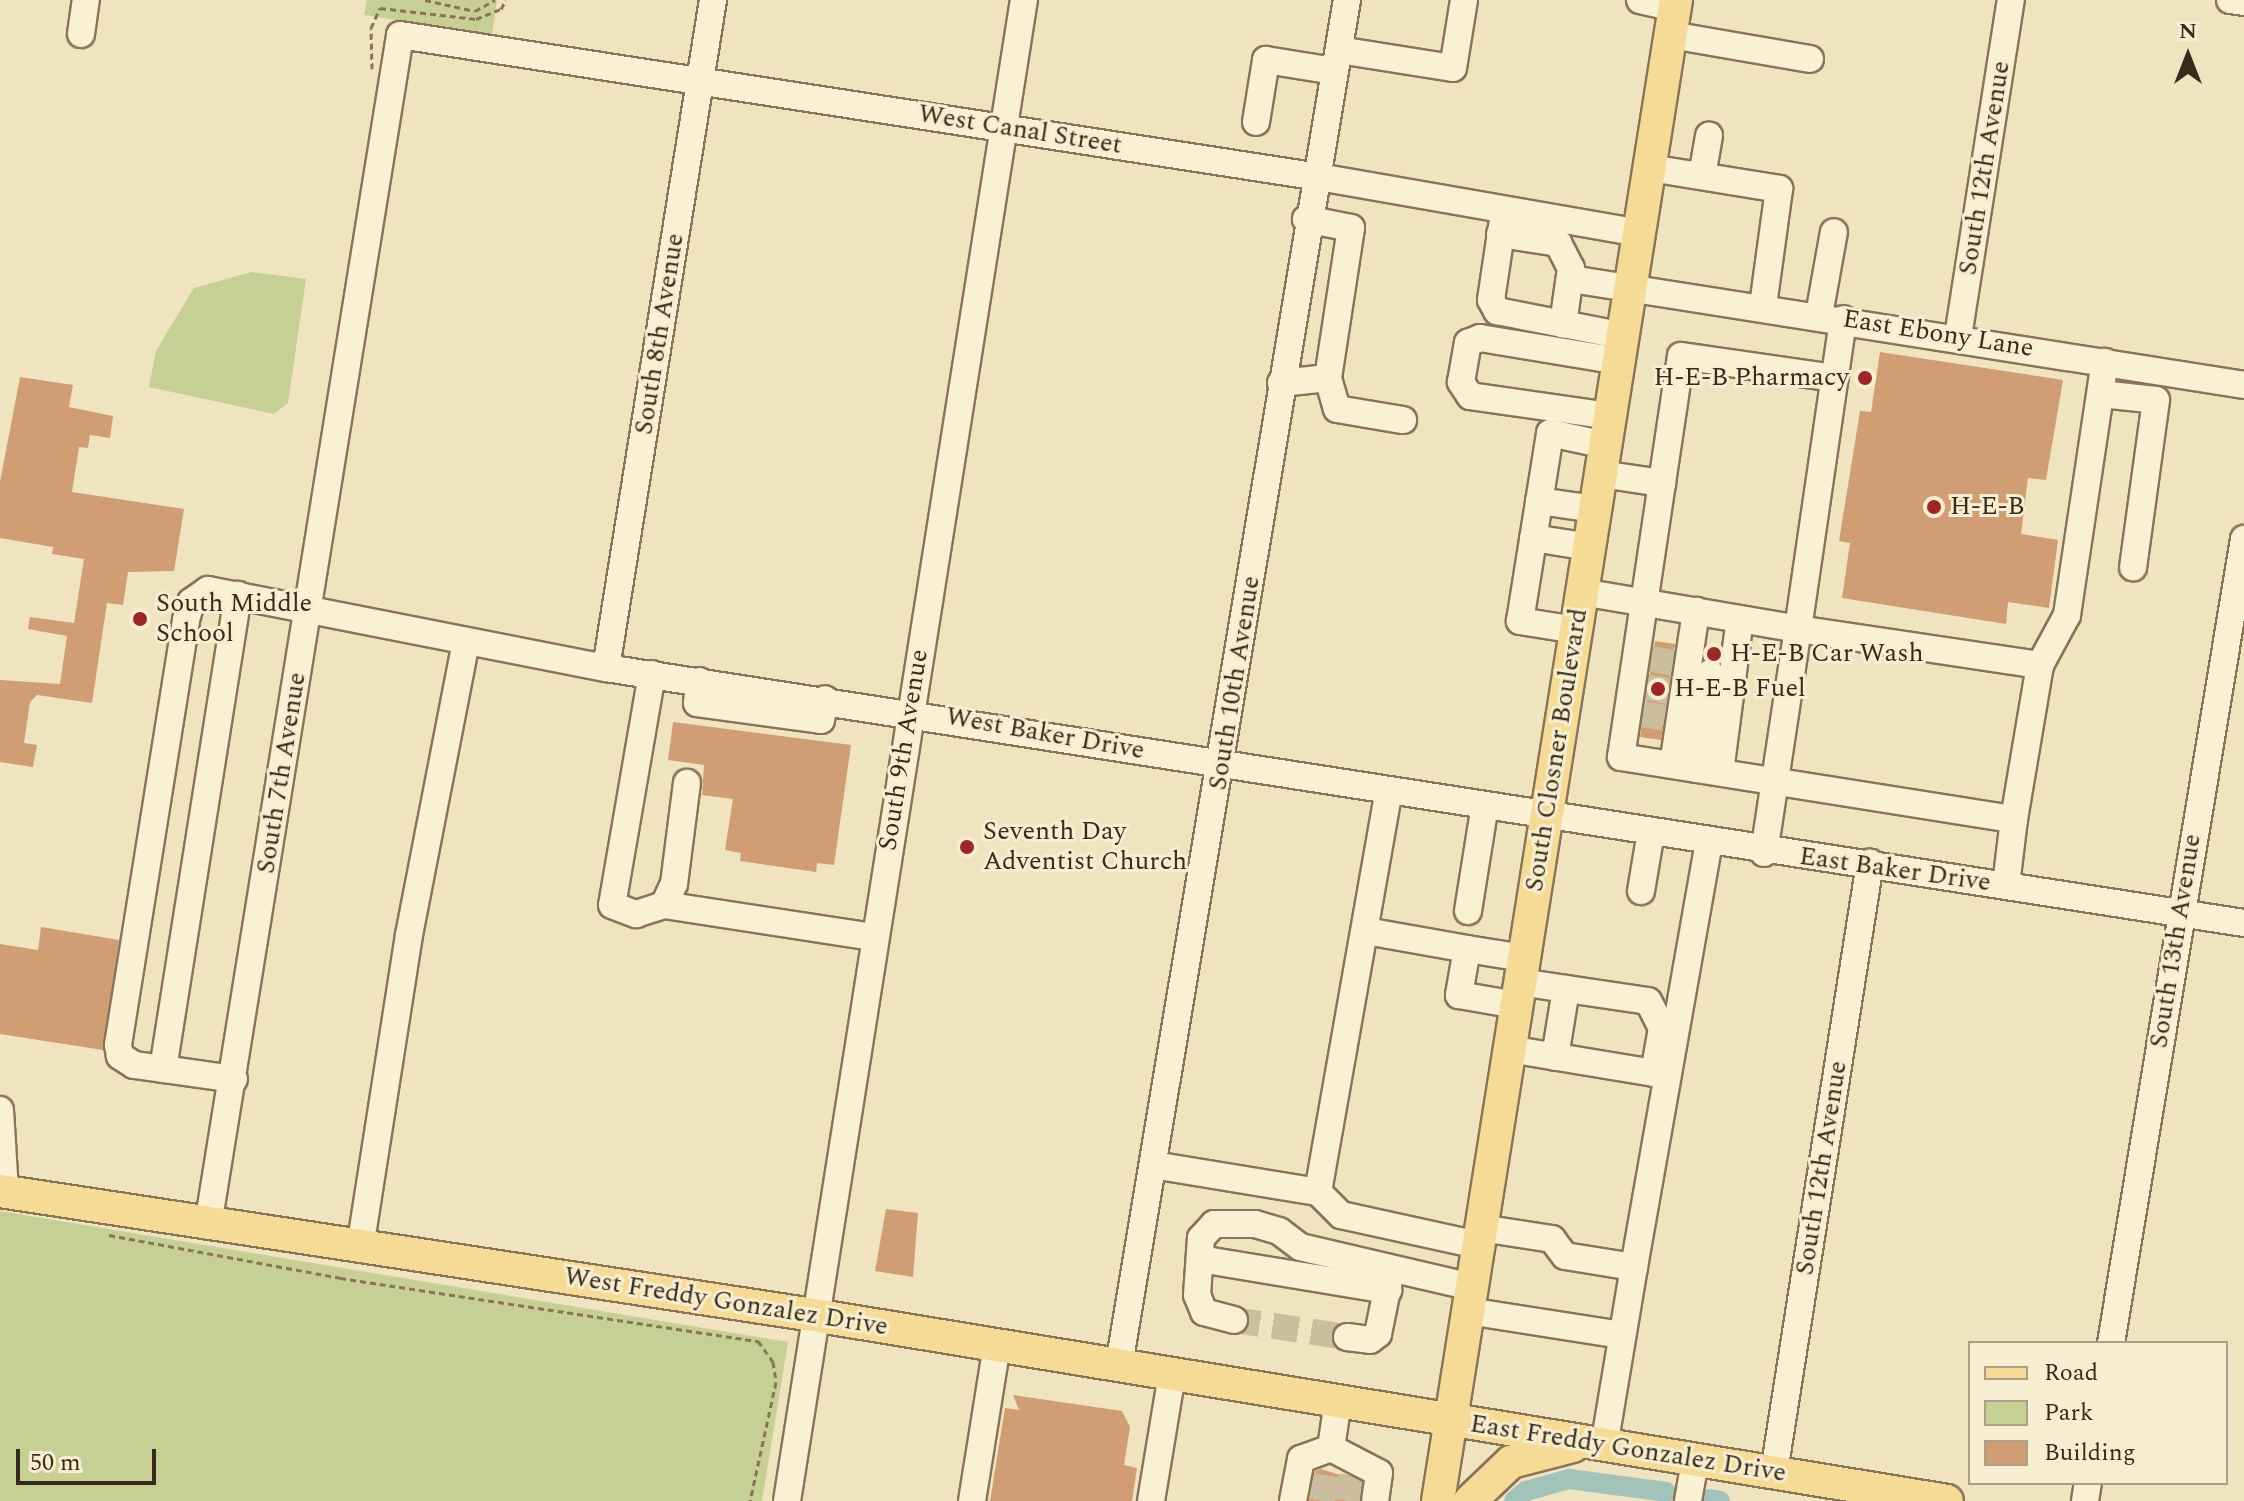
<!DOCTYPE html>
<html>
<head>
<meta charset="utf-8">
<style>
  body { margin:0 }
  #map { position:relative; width:2244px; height:1501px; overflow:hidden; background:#f0e3c0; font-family:Spectral,serif }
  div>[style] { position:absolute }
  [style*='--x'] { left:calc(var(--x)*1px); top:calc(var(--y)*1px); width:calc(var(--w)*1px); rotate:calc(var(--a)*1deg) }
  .green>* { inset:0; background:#c6cf94 }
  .canal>* { height:20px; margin:-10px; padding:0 10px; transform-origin:10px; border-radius:10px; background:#a3c2ba }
  .building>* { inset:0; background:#d09d74 }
  .minor-tunnel>* { height:26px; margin-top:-13px; transform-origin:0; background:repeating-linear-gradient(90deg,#cbbe9f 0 26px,transparent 0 39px) }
  .path>* { height:3px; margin-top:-1.5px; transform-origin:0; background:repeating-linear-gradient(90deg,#8a7457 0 6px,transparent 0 10px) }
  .roads { filter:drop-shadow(2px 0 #8a7457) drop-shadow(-2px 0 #8a7457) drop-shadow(0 2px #8a7457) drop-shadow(0 -2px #8a7457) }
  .minor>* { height:26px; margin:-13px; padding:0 13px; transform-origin:13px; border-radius:13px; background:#faf0d4 }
  .major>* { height:32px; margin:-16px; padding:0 16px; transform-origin:16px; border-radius:16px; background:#f6db96 }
  .dots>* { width:22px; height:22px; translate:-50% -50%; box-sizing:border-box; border:4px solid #f7edd0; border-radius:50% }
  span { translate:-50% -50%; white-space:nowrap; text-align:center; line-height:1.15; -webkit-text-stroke:6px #f7edd0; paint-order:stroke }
  .street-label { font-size:26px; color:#392b1c }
  .poi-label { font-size:26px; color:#392b1c }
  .right { translate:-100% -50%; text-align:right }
  .left { translate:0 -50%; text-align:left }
  .legend { position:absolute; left:1968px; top:1341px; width:260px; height:144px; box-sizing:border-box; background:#f7edd0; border:2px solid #ab9f88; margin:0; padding:10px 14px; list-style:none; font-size:24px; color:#392b1c }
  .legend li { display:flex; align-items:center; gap:16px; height:40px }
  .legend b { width:40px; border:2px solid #ab9f88 }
  .north { position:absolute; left:2148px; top:16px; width:80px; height:80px; -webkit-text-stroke:6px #f7edd0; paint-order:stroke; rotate:0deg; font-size:22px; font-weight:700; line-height:32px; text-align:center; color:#392b1c }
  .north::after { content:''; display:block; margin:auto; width:28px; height:36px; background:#392b1c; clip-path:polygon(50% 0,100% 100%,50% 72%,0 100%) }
  .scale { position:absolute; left:16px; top:1449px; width:140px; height:36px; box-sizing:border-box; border:4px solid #392b1c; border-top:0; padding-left:10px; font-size:24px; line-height:28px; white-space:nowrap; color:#392b1c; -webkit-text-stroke:6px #f7edd0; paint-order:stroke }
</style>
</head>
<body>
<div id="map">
  <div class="green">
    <i style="clip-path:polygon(367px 0,497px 0,492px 35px,364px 15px)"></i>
    <i style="clip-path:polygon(252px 272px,306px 279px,288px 403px,274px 414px,149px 387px,156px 351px,194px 288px)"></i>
    <i style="clip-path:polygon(0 1211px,788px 1342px,762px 1501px,0 1501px)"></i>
  </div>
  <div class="canal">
    <i style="--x:1709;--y:1499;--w:11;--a:10"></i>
    <i style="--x:1514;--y:1501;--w:16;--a:-40"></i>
    <i style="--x:1526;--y:1491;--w:45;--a:-15.6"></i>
    <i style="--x:1569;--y:1479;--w:98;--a:7.6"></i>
  </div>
  <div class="building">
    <i style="clip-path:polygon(1880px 352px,2063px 380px,2046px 480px,2028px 478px,2021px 534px,2058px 540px,2049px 608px,2008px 602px,2006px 624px,1842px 598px,1850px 543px,1839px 541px,1860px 411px,1871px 412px)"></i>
    <i style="clip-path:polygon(20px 377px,73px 385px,69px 407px,113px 416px,110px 438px,90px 435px,88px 448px,79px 447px,72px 492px,184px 509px,174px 571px,128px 572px,123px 605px,107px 603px,92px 703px,37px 695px,30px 702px,24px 743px,37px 745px,33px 767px,0 762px,0 680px,60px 684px,67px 636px,28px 629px,30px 617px,74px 623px,84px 559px,52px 554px,53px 547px,0 538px,0 482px)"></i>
    <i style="clip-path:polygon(1655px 641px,1675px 644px,1661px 740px,1640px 737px)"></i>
    <i style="clip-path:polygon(673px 722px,851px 745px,834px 865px,817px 863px,816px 872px,740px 861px,741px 853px,725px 850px,733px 799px,702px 795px,704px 765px,668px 760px)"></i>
    <i style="clip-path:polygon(41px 927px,119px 940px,103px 1050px,0 1034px,0 944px,38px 950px)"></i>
    <i style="clip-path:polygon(886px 1209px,918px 1213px,913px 1277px,875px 1271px)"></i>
    <i style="clip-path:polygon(1013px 1395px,1122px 1411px,1130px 1427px,1124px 1465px,1137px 1468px,1132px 1501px,990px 1501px,1005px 1408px,1019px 1410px)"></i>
    <i style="clip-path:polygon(1321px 1469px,1362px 1482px,1359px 1501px,1309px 1501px,1315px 1471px)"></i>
  </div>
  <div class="minor-tunnel">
    <i style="--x:1651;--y:659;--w:22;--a:10"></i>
    <i style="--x:1710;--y:673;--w:38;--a:-83"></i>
    <i style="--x:1646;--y:687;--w:23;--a:10"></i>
    <i style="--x:1642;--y:714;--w:22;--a:10"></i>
    <i style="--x:1234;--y:1320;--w:114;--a:8.6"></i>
    <i style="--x:1322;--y:1501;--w:32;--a:-81"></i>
    <i style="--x:1348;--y:1501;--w:27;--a:-82"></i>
  </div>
  <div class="path">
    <i style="--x:425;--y:0;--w:51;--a:12.4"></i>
    <i style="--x:475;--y:11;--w:23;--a:-29"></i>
    <i style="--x:372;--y:69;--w:41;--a:-91.4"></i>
    <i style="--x:371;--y:28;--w:22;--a:-66"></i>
    <i style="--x:380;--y:8;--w:97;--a:6.5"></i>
    <i style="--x:476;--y:19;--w:27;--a:-22"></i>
    <i style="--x:501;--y:9;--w:10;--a:-61"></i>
    <i style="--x:109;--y:1235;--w:235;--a:10.5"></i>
    <i style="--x:340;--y:1278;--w:423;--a:8.6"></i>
    <i style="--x:758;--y:1341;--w:26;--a:54"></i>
    <i style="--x:773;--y:1362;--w:20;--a:81"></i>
    <i style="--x:776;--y:1382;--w:122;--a:102.3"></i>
  </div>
  <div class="roads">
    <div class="minor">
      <i style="--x:1640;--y:0;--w:36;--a:13"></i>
      <i style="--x:2230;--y:0;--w:14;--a:8"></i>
      <i style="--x:81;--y:34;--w:34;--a:-82"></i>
      <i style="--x:1671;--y:35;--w:141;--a:9.8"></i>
      <i style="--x:1339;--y:50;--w:115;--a:9"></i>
      <i style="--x:1453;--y:68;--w:69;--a:-80.8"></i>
      <i style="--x:1256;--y:122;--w:63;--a:-80.8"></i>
      <i style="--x:1266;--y:60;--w:69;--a:9.2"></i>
      <i style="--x:1650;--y:168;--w:131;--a:9.2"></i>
      <i style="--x:1779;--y:189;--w:118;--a:97.8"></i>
      <i style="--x:1702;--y:176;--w:41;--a:-80.1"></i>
      <i style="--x:1504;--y:213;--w:88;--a:98.5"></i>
      <i style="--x:1491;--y:300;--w:13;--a:61"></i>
      <i style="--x:1497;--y:311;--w:128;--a:11.2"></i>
      <i style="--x:1500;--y:234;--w:59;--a:8.8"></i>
      <i style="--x:1558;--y:243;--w:28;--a:63"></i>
      <i style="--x:1571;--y:268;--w:57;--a:98.1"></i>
      <i style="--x:1571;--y:279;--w:681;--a:8.95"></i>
      <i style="--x:1819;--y:315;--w:84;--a:-79.8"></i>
      <i style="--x:1958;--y:337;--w:341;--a:-81.1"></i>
      <i style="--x:1328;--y:378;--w:32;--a:74"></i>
      <i style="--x:1337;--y:409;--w:67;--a:9.5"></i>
      <i style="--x:1281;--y:383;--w:47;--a:-6.1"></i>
      <i style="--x:1328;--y:378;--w:152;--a:-81.3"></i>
      <i style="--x:1351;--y:228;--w:46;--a:-168.7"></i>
      <i style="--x:2101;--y:394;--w:55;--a:6.2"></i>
      <i style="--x:2156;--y:400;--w:169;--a:97.8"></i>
      <i style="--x:1610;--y:416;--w:141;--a:-171.9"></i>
      <i style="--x:1470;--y:396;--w:17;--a:-123"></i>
      <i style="--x:1461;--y:382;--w:40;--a:-80"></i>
      <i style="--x:1468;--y:343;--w:13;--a:-23"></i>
      <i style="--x:1480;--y:338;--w:141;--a:9.4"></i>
      <i style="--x:1601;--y:474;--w:62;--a:8.4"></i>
      <i style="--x:1662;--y:483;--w:277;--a:98.5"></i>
      <i style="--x:1621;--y:757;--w:398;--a:9"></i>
      <i style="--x:2014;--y:819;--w:66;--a:96.9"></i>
      <i style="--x:1662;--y:483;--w:128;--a:-81.5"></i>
      <i style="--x:1681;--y:356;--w:155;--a:8.2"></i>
      <i style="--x:1539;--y:501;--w:57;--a:8.1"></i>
      <i style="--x:1533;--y:538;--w:58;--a:9"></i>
      <i style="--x:1582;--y:592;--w:219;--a:9.7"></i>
      <i style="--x:1798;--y:629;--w:313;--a:-81.7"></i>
      <i style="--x:1576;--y:630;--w:57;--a:-170.9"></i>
      <i style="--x:1520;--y:621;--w:190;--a:-80.9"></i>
      <i style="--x:1550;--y:433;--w:57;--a:12.1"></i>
      <i style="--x:606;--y:668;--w:677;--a:-80.9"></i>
      <i style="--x:652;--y:674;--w:234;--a:99.8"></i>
      <i style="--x:612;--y:905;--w:26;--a:21"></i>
      <i style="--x:636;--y:914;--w:29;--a:-18"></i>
      <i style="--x:664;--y:905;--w:212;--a:8.7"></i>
      <i style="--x:699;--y:681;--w:22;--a:95"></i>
      <i style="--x:697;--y:703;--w:125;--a:7.8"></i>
      <i style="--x:821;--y:720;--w:21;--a:-79"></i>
      <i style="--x:1673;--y:765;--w:156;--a:-81.5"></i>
      <i style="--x:1696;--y:769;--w:97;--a:-81.7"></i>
      <i style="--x:1720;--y:772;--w:154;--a:-82.6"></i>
      <i style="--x:2014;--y:819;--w:156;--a:-80.4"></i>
      <i style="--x:1764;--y:853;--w:227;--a:-81.4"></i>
      <i style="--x:1798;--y:629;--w:245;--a:8.5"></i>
      <i style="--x:2040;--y:665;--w:57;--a:-61.6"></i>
      <i style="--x:2067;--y:615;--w:256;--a:-81.5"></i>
      <i style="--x:1641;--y:891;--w:60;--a:-80.4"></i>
      <i style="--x:664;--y:905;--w:23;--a:-65"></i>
      <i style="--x:674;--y:884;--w:102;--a:-82.7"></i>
      <i style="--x:1468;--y:911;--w:107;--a:-80.9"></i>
      <i style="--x:1366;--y:931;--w:103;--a:10.1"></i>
      <i style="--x:1467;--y:949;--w:47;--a:99.9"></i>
      <i style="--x:1459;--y:995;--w:58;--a:10"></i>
      <i style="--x:1467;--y:949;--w:58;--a:9"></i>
      <i style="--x:1509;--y:1049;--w:147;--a:9.4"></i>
      <i style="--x:1654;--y:1073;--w:46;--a:-79.9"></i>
      <i style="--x:1662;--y:1028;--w:30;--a:-117"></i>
      <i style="--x:1648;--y:1001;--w:129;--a:-171.6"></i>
      <i style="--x:1555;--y:1057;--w:69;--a:-80.8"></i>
      <i style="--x:163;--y:1069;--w:480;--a:-81"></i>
      <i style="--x:234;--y:1079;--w:101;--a:-172"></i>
      <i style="--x:134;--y:1065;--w:17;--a:-147"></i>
      <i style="--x:120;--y:1056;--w:11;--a:-100"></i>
      <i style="--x:118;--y:1045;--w:430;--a:-80.9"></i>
      <i style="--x:186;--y:620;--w:19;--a:-74"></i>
      <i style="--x:191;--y:602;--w:21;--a:-35"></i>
      <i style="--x:208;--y:590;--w:406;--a:11.1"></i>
      <i style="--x:606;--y:668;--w:1658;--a:8.85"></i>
      <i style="--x:0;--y:1110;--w:82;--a:86.5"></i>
      <i style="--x:1153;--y:1165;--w:167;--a:9.3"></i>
      <i style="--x:1318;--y:1192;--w:407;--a:-80"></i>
      <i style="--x:1318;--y:1192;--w:33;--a:45"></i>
      <i style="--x:1341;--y:1215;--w:140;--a:12.4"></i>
      <i style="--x:208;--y:1225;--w:1205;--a:-80.83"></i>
      <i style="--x:400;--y:35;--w:924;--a:8.78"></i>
      <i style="--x:1313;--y:176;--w:331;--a:9.9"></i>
      <i style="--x:1481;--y:1228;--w:72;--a:8.8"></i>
      <i style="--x:1552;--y:1239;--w:21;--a:53"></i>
      <i style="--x:1565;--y:1256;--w:70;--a:9.1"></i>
      <i style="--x:1634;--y:1267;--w:181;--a:99.5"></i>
      <i style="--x:360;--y:1248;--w:317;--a:-81.1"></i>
      <i style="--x:409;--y:935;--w:298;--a:-79"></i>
      <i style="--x:1200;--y:1259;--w:191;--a:9.4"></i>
      <i style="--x:1634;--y:1267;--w:431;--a:-80"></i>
      <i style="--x:1468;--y:1311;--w:156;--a:8.9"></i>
      <i style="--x:1234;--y:1320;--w:31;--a:-165"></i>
      <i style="--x:1204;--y:1312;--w:18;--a:-112"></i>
      <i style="--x:1197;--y:1295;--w:57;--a:-86"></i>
      <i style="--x:1201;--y:1238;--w:19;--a:-47"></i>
      <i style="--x:1214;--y:1224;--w:41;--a:0"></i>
      <i style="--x:1255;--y:1224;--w:25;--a:16"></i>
      <i style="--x:1279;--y:1231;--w:26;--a:37"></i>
      <i style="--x:1300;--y:1247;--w:177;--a:13.1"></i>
      <i style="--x:1347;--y:1337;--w:23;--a:7"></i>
      <i style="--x:1370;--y:1340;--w:10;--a:-37"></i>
      <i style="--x:1378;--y:1334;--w:60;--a:-78.5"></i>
      <i style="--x:2111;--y:1343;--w:815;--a:-80.61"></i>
      <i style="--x:1119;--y:1365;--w:1384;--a:-80.52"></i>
      <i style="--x:1331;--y:1448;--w:54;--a:27.5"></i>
      <i style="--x:1379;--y:1473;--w:28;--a:98"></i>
      <i style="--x:1774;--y:1472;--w:617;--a:-81.04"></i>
      <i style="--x:787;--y:1501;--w:1520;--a:-81.03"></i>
      <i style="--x:972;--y:1501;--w:158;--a:-80.9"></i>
      <i style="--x:1151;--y:1501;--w:129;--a:-80.6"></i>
      <i style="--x:1293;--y:1501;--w:43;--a:-79.2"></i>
      <i style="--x:1301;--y:1459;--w:32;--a:-20"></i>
      <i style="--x:1331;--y:1448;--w:48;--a:-81.5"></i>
      <i style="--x:1688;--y:1501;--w:41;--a:-80.1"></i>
      <i style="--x:2085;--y:1501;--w:18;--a:-81"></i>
    </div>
    <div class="major">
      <i style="--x:0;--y:1191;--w:822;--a:8.67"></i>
      <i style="--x:813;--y:1315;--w:1149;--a:9.31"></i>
      <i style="--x:1438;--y:1501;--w:1520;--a:-80.99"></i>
      <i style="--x:1470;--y:1501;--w:57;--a:-43.6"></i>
      <i style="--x:1511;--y:1462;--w:64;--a:-14.5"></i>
    </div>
  </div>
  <div class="dots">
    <i style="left:1865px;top:378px;background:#9c2724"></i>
    <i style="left:1934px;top:507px;background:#9c2724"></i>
    <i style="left:140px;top:619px;background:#9c2724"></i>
    <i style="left:1714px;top:654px;background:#9c2724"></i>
    <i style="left:1658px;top:689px;background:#9c2724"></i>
    <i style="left:967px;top:847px;background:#9c2724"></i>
  </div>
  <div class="street-label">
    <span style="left:1020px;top:130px;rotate:9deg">West Canal Street</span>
    <span style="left:1985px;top:168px;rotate:-81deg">South 12th Avenue</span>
    <span style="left:660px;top:334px;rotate:-81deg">South 8th Avenue</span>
    <span style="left:1938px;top:334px;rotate:9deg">East Ebony Lane</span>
    <span style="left:1235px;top:683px;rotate:-81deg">South 10th Avenue</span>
    <span style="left:1045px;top:734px;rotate:10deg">West Baker Drive</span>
    <span style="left:904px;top:750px;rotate:-81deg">South 9th Avenue</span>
    <span style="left:1557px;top:750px;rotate:-81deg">South Closner Boulevard</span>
    <span style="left:282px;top:773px;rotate:-81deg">South 7th Avenue</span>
    <span style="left:1895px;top:870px;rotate:8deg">East Baker Drive</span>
    <span style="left:2176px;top:941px;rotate:-81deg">South 13th Avenue</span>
    <span style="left:1822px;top:1168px;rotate:-81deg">South 12th Avenue</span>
    <span style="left:726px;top:1302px;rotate:9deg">West Freddy Gonzalez Drive</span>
    <span style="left:1628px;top:1449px;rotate:9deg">East Freddy Gonzalez Drive</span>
  </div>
  <div class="poi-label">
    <span class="right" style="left:1849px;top:378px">H-E-B Pharmacy</span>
    <span class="left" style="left:1950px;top:507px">H-E-B</span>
    <span class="left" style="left:156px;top:619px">South Middle<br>School</span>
    <span class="left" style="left:1730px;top:654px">H-E-B Car Wash</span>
    <span class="left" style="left:1674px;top:689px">H-E-B Fuel</span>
    <span class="left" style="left:983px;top:847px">Seventh Day<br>Adventist Church</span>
  </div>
  <ul class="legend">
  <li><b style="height:10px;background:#f6db96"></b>Road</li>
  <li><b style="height:22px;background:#c6cf94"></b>Park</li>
  <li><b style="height:22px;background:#d09d74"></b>Building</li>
  </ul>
  <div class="north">N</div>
  <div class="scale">50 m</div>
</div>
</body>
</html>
